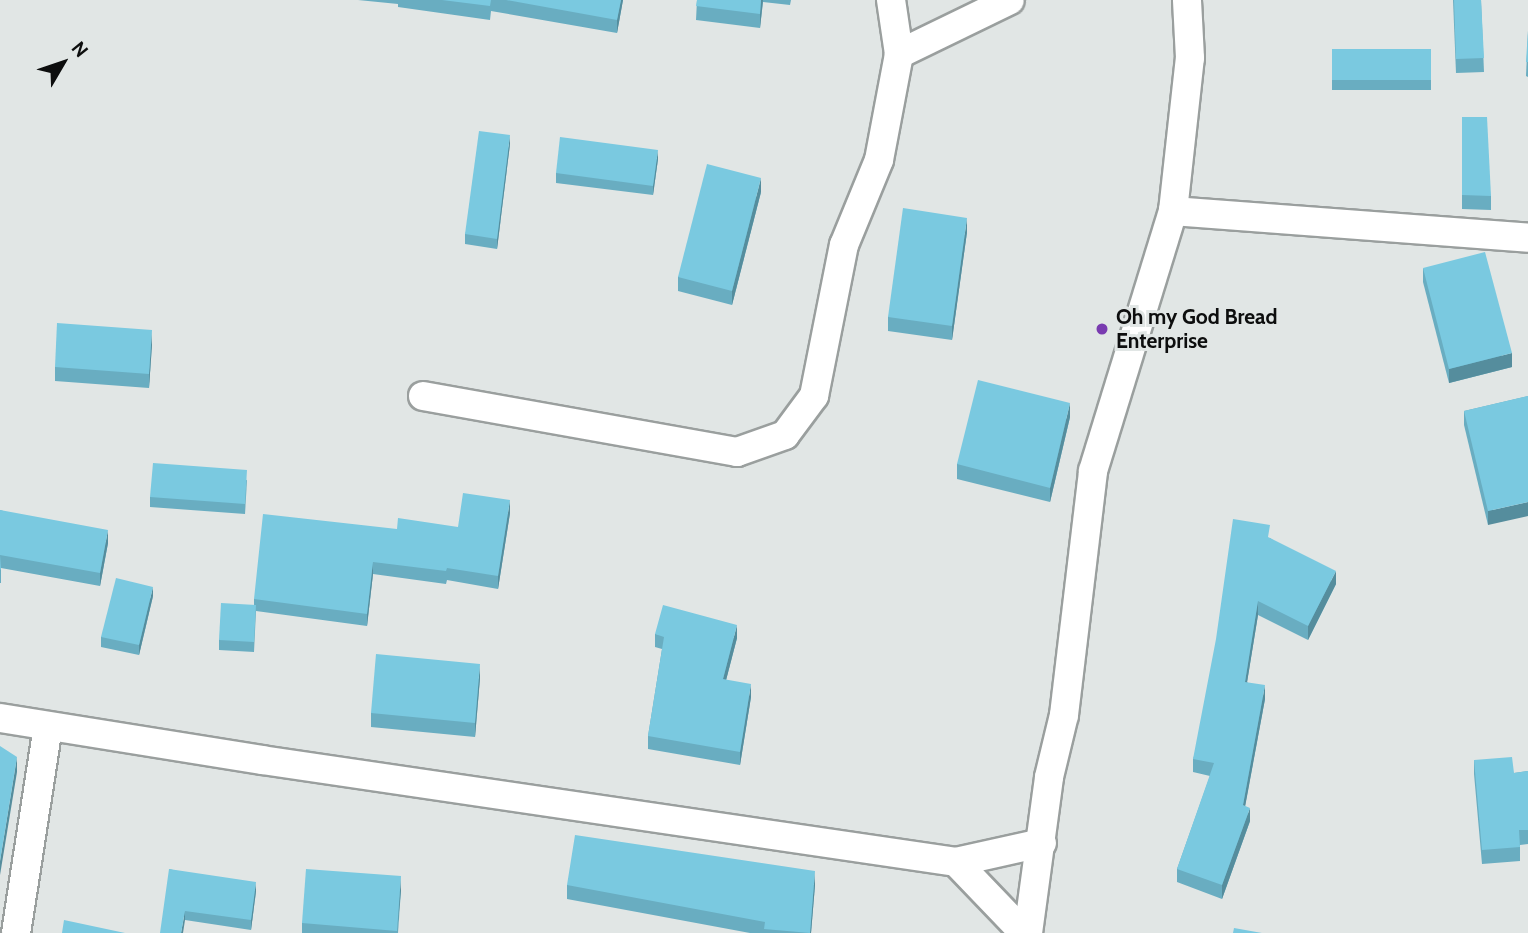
<!DOCTYPE html>
<html>
<head>
<meta charset="utf-8">
<style>
  body { margin:0 }
  #map { position:relative; width:1528px; height:933px; overflow:hidden; background:#e1e6e5; font-family:Cabin,sans-serif }
  div>[style] { position:absolute }
  [style*='--x'] { left:calc(var(--x)*1px); top:calc(var(--y)*1px); width:calc(var(--w)*1px); rotate:calc(var(--a)*1deg) }
  .roads { filter:drop-shadow(2px 0 #9a9f9e) drop-shadow(-2px 0 #9a9f9e) drop-shadow(0 2px #9a9f9e) drop-shadow(0 -2px #9a9f9e) }
  .minor>* { height:28px; margin:-14px; padding:0 14px; transform-origin:14px; border-radius:14px; background:#fff }
  .wall>* { inset:0; background:#69adc1 }
  .shaded-wall>* { inset:0; background:#558d9d }
  .building>* { inset:0; background:#7ac9e0 }
  .dots>* { width:19px; height:19px; translate:-50% -50%; box-sizing:border-box; border:4px solid #e1e6e5; border-radius:50% }
  span { translate:-50% -50%; white-space:nowrap; text-align:center; line-height:1.15; -webkit-text-stroke:6px #e1e6e5; paint-order:stroke }
  .poi-label { font-size:21px; color:#0d0e0e; font-weight:700 }
  .left { translate:0 -50%; text-align:left }
  .north { position:absolute; left:28px; top:28px; width:70px; height:70px; -webkit-text-stroke:5px #e1e6e5; paint-order:stroke; rotate:51deg; font-size:19px; font-weight:700; line-height:28px; text-align:center; color:#0d0e0e }
  .north::after { content:''; display:block; margin:auto; width:24px; height:32px; background:#0d0e0e; clip-path:polygon(50% 0,100% 100%,50% 72%,0 100%) }
</style>
</head>
<body>
<div id="map">
  <div class="roads">
    <div class="minor">
      <i style="--x:899;--y:54;--w:123;--a:-25.9"></i>
      <i style="--x:1173;--y:211;--w:356;--a:4.3"></i>
      <i style="--x:423;--y:396;--w:319;--a:10.1"></i>
      <i style="--x:737;--y:452;--w:51;--a:-19.5"></i>
      <i style="--x:785;--y:435;--w:49;--a:-53.4"></i>
      <i style="--x:814;--y:396;--w:154;--a:-78.8"></i>
      <i style="--x:844;--y:245;--w:92;--a:-67.6"></i>
      <i style="--x:879;--y:160;--w:108;--a:-79.3"></i>
      <i style="--x:899;--y:54;--w:55;--a:-98.4"></i>
      <i style="--x:0;--y:718;--w:265;--a:9.1"></i>
      <i style="--x:262;--y:760;--w:701;--a:8.36"></i>
      <i style="--x:956;--y:862;--w:88;--a:-12.5"></i>
      <i style="--x:956;--y:862;--w:98;--a:46.2"></i>
      <i style="--x:16;--y:933;--w:209;--a:-81.2"></i>
      <i style="--x:1028;--y:933;--w:157;--a:-82.3"></i>
      <i style="--x:1049;--y:777;--w:64;--a:-76.4"></i>
      <i style="--x:1064;--y:715;--w:246;--a:-83.2"></i>
      <i style="--x:1093;--y:471;--w:272;--a:-72.9"></i>
      <i style="--x:1173;--y:211;--w:154;--a:-83.7"></i>
      <i style="--x:1190;--y:58;--w:58;--a:-93"></i>
    </div>
  </div>
  <div class="wall">
    <i style="clip-path:polygon(358px 0,623px 0,617px 33px,491px 11px,490px 20px,398px 7px,398px 4px)"></i>
    <i style="clip-path:polygon(697px 0,791px 0,790px 5px,763px 2px,760px 28px,696px 20px)"></i>
    <i style="clip-path:polygon(1453px 0,1481px 0,1484px 72px,1456px 73px)"></i>
    <i style="clip-path:polygon(1528px 31px,1528px 77px,1526px 76px)"></i>
    <i style="clip-path:polygon(1332px 49px,1431px 49px,1431px 90px,1332px 90px)"></i>
    <i style="clip-path:polygon(1462px 117px,1491px 196px,1491px 210px,1462px 209px)"></i>
    <i style="clip-path:polygon(510px 144px,497px 249px,465px 244px,465px 234px)"></i>
    <i style="clip-path:polygon(658px 159px,653px 195px,556px 183px,556px 173px)"></i>
    <i style="clip-path:polygon(761px 192px,732px 305px,678px 291px,678px 277px)"></i>
    <i style="clip-path:polygon(967px 232px,952px 340px,888px 331px,888px 317px)"></i>
    <i style="clip-path:polygon(1423px 268px,1512px 367px,1449px 383px,1423px 282px)"></i>
    <i style="clip-path:polygon(152px 344px,149px 388px,55px 381px,55px 367px)"></i>
    <i style="clip-path:polygon(1528px 396px,1488px 525px,1464px 425px,1464px 411px)"></i>
    <i style="clip-path:polygon(1070px 417px,1050px 502px,957px 479px,957px 464px)"></i>
    <i style="clip-path:polygon(247px 480px,245px 514px,150px 507px,150px 497px)"></i>
    <i style="clip-path:polygon(0 510px,108px 543px,100px 586px,1px 568px,1px 583px,0 583px)"></i>
    <i style="clip-path:polygon(510px 513px,498px 589px,447px 580px,446px 584px,373px 574px,367px 626px,256px 611px,254px 652px,219px 650px,219px 640px,254px 605px,254px 599px,397px 529px,458px 527px)"></i>
    <i style="clip-path:polygon(1270px 538px,1336px 584px,1308px 640px,1258px 615px,1247px 682px,1265px 699px,1245px 806px,1250px 821px,1222px 899px,1177px 882px,1177px 869px,1210px 776px,1193px 772px,1193px 759px)"></i>
    <i style="clip-path:polygon(153px 596px,139px 655px,101px 647px,101px 637px)"></i>
    <i style="clip-path:polygon(655px 634px,737px 638px,726px 680px,751px 697px,740px 765px,648px 749px,648px 736px,662px 649px,655px 647px)"></i>
    <i style="clip-path:polygon(480px 678px,475px 737px,371px 727px,371px 713px)"></i>
    <i style="clip-path:polygon(1474px 760px,1514px 773px,1528px 771px,1528px 844px,1520px 845px,1520px 861px,1482px 864px,1474px 774px)"></i>
    <i style="clip-path:polygon(169px 869px,256px 891px,251px 930px,185px 920px)"></i>
    <i style="clip-path:polygon(567px 885px,815px 885px,811px 933px,750px 933px,567px 899px)"></i>
    <i style="clip-path:polygon(401px 890px,398px 933px,302px 933px,302px 923px)"></i>
  </div>
  <div class="shaded-wall">
    <i style="clip-path:polygon(621px 0,623px 0,617px 33px,617px 20px)"></i>
    <i style="clip-path:polygon(761px 0,763px 0,760px 28px,760px 14px)"></i>
    <i style="clip-path:polygon(510px 135px,510px 144px,497px 249px,497px 239px)"></i>
    <i style="clip-path:polygon(658px 150px,658px 159px,653px 195px,653px 186px)"></i>
    <i style="clip-path:polygon(761px 178px,761px 192px,732px 305px,732px 291px)"></i>
    <i style="clip-path:polygon(967px 218px,967px 232px,952px 340px,952px 326px)"></i>
    <i style="clip-path:polygon(152px 330px,152px 344px,149px 388px,149px 374px)"></i>
    <i style="clip-path:polygon(1512px 353px,1512px 367px,1449px 383px,1449px 369px)"></i>
    <i style="clip-path:polygon(1070px 403px,1070px 417px,1050px 502px,1050px 488px)"></i>
    <i style="clip-path:polygon(510px 500px,510px 513px,498px 589px,498px 576px)"></i>
    <i style="clip-path:polygon(1528px 502px,1528px 516px,1488px 525px,1488px 511px)"></i>
    <i style="clip-path:polygon(108px 530px,108px 543px,100px 586px,100px 573px)"></i>
    <i style="clip-path:polygon(373px 562px,373px 574px,367px 626px,367px 614px)"></i>
    <i style="clip-path:polygon(1336px 571px,1336px 584px,1308px 640px,1308px 626px)"></i>
    <i style="clip-path:polygon(153px 587px,153px 596px,139px 655px,139px 645px)"></i>
    <i style="clip-path:polygon(1258px 601px,1258px 615px,1245px 695px,1245px 682px)"></i>
    <i style="clip-path:polygon(737px 625px,737px 638px,723px 692px,723px 679px)"></i>
    <i style="clip-path:polygon(480px 664px,480px 678px,475px 737px,475px 723px)"></i>
    <i style="clip-path:polygon(751px 684px,751px 697px,740px 765px,740px 752px)"></i>
    <i style="clip-path:polygon(1265px 685px,1265px 699px,1243px 818px,1243px 805px)"></i>
    <i style="clip-path:polygon(17px 757px,17px 772px,0 875px,0 861px)"></i>
    <i style="clip-path:polygon(1250px 808px,1250px 821px,1222px 899px,1222px 885px)"></i>
    <i style="clip-path:polygon(815px 871px,815px 885px,811px 933px,810px 933px)"></i>
    <i style="clip-path:polygon(401px 876px,401px 890px,397px 933px)"></i>
    <i style="clip-path:polygon(256px 882px,256px 891px,251px 930px,251px 920px)"></i>
    <i style="clip-path:polygon(185px 911px,185px 920px,183px 933px,181px 933px)"></i>
  </div>
  <div class="building">
    <i style="clip-path:polygon(442px 0,491px 0,490px 6px)"></i>
    <i style="clip-path:polygon(506px 0,621px 0,617px 20px)"></i>
    <i style="clip-path:polygon(697px 0,761px 0,760px 14px,696px 6px)"></i>
    <i style="clip-path:polygon(1454px 0,1481px 0,1484px 58px,1456px 59px)"></i>
    <i style="clip-path:polygon(1528px 31px,1528px 62px,1526px 62px)"></i>
    <i style="clip-path:polygon(1332px 49px,1431px 49px,1431px 80px,1332px 80px)"></i>
    <i style="clip-path:polygon(1462px 117px,1487px 117px,1491px 196px,1462px 195px)"></i>
    <i style="clip-path:polygon(479px 131px,510px 135px,497px 239px,465px 234px)"></i>
    <i style="clip-path:polygon(560px 137px,658px 150px,653px 186px,556px 173px)"></i>
    <i style="clip-path:polygon(707px 164px,761px 178px,732px 291px,678px 277px)"></i>
    <i style="clip-path:polygon(903px 208px,967px 218px,952px 326px,888px 317px)"></i>
    <i style="clip-path:polygon(1485px 252px,1512px 353px,1449px 369px,1423px 268px)"></i>
    <i style="clip-path:polygon(57px 323px,152px 330px,149px 374px,55px 367px)"></i>
    <i style="clip-path:polygon(978px 380px,1070px 403px,1050px 488px,957px 464px)"></i>
    <i style="clip-path:polygon(1528px 396px,1528px 502px,1488px 511px,1464px 411px)"></i>
    <i style="clip-path:polygon(153px 463px,247px 470px,245px 504px,150px 497px)"></i>
    <i style="clip-path:polygon(463px 493px,510px 500px,498px 576px,447px 568px,446px 571px,373px 562px,367px 614px,254px 599px,263px 514px,397px 529px,398px 518px,458px 527px)"></i>
    <i style="clip-path:polygon(0 510px,108px 530px,100px 573px,0 555px,1px 569px,0 570px)"></i>
    <i style="clip-path:polygon(1233px 519px,1270px 525px,1268px 537px,1336px 571px,1308px 626px,1258px 601px,1245px 682px,1265px 685px,1243px 805px,1250px 808px,1222px 885px,1177px 869px,1214px 763px,1193px 759px,1216px 639px)"></i>
    <i style="clip-path:polygon(116px 578px,153px 587px,139px 645px,101px 637px)"></i>
    <i style="clip-path:polygon(221px 603px,256px 605px,254px 642px,219px 640px)"></i>
    <i style="clip-path:polygon(663px 605px,737px 625px,723px 679px,751px 684px,740px 752px,648px 736px,664px 637px,655px 634px)"></i>
    <i style="clip-path:polygon(376px 654px,480px 664px,475px 723px,371px 713px)"></i>
    <i style="clip-path:polygon(0 746px,17px 757px,0 861px)"></i>
    <i style="clip-path:polygon(1512px 757px,1514px 773px,1528px 771px,1528px 830px,1519px 830px,1520px 847px,1482px 850px,1474px 760px)"></i>
    <i style="clip-path:polygon(575px 835px,815px 871px,810px 933px,764px 929px,765px 922px,567px 885px)"></i>
    <i style="clip-path:polygon(169px 869px,256px 882px,251px 920px,185px 911px,181px 933px,160px 933px)"></i>
    <i style="clip-path:polygon(306px 869px,401px 876px,397px 931px,302px 923px)"></i>
    <i style="clip-path:polygon(64px 920px,125px 933px,62px 933px)"></i>
    <i style="clip-path:polygon(1234px 928px,1262px 933px,1233px 933px)"></i>
  </div>
  <div class="dots">
    <i style="left:1102px;top:329px;background:#793bb0"></i>
  </div>
  <div class="poi-label">
    <span class="left" style="left:1116px;top:329px">Oh my God Bread<br>Enterprise</span>
  </div>
  <div class="north">N</div>
</div>
</body>
</html>
